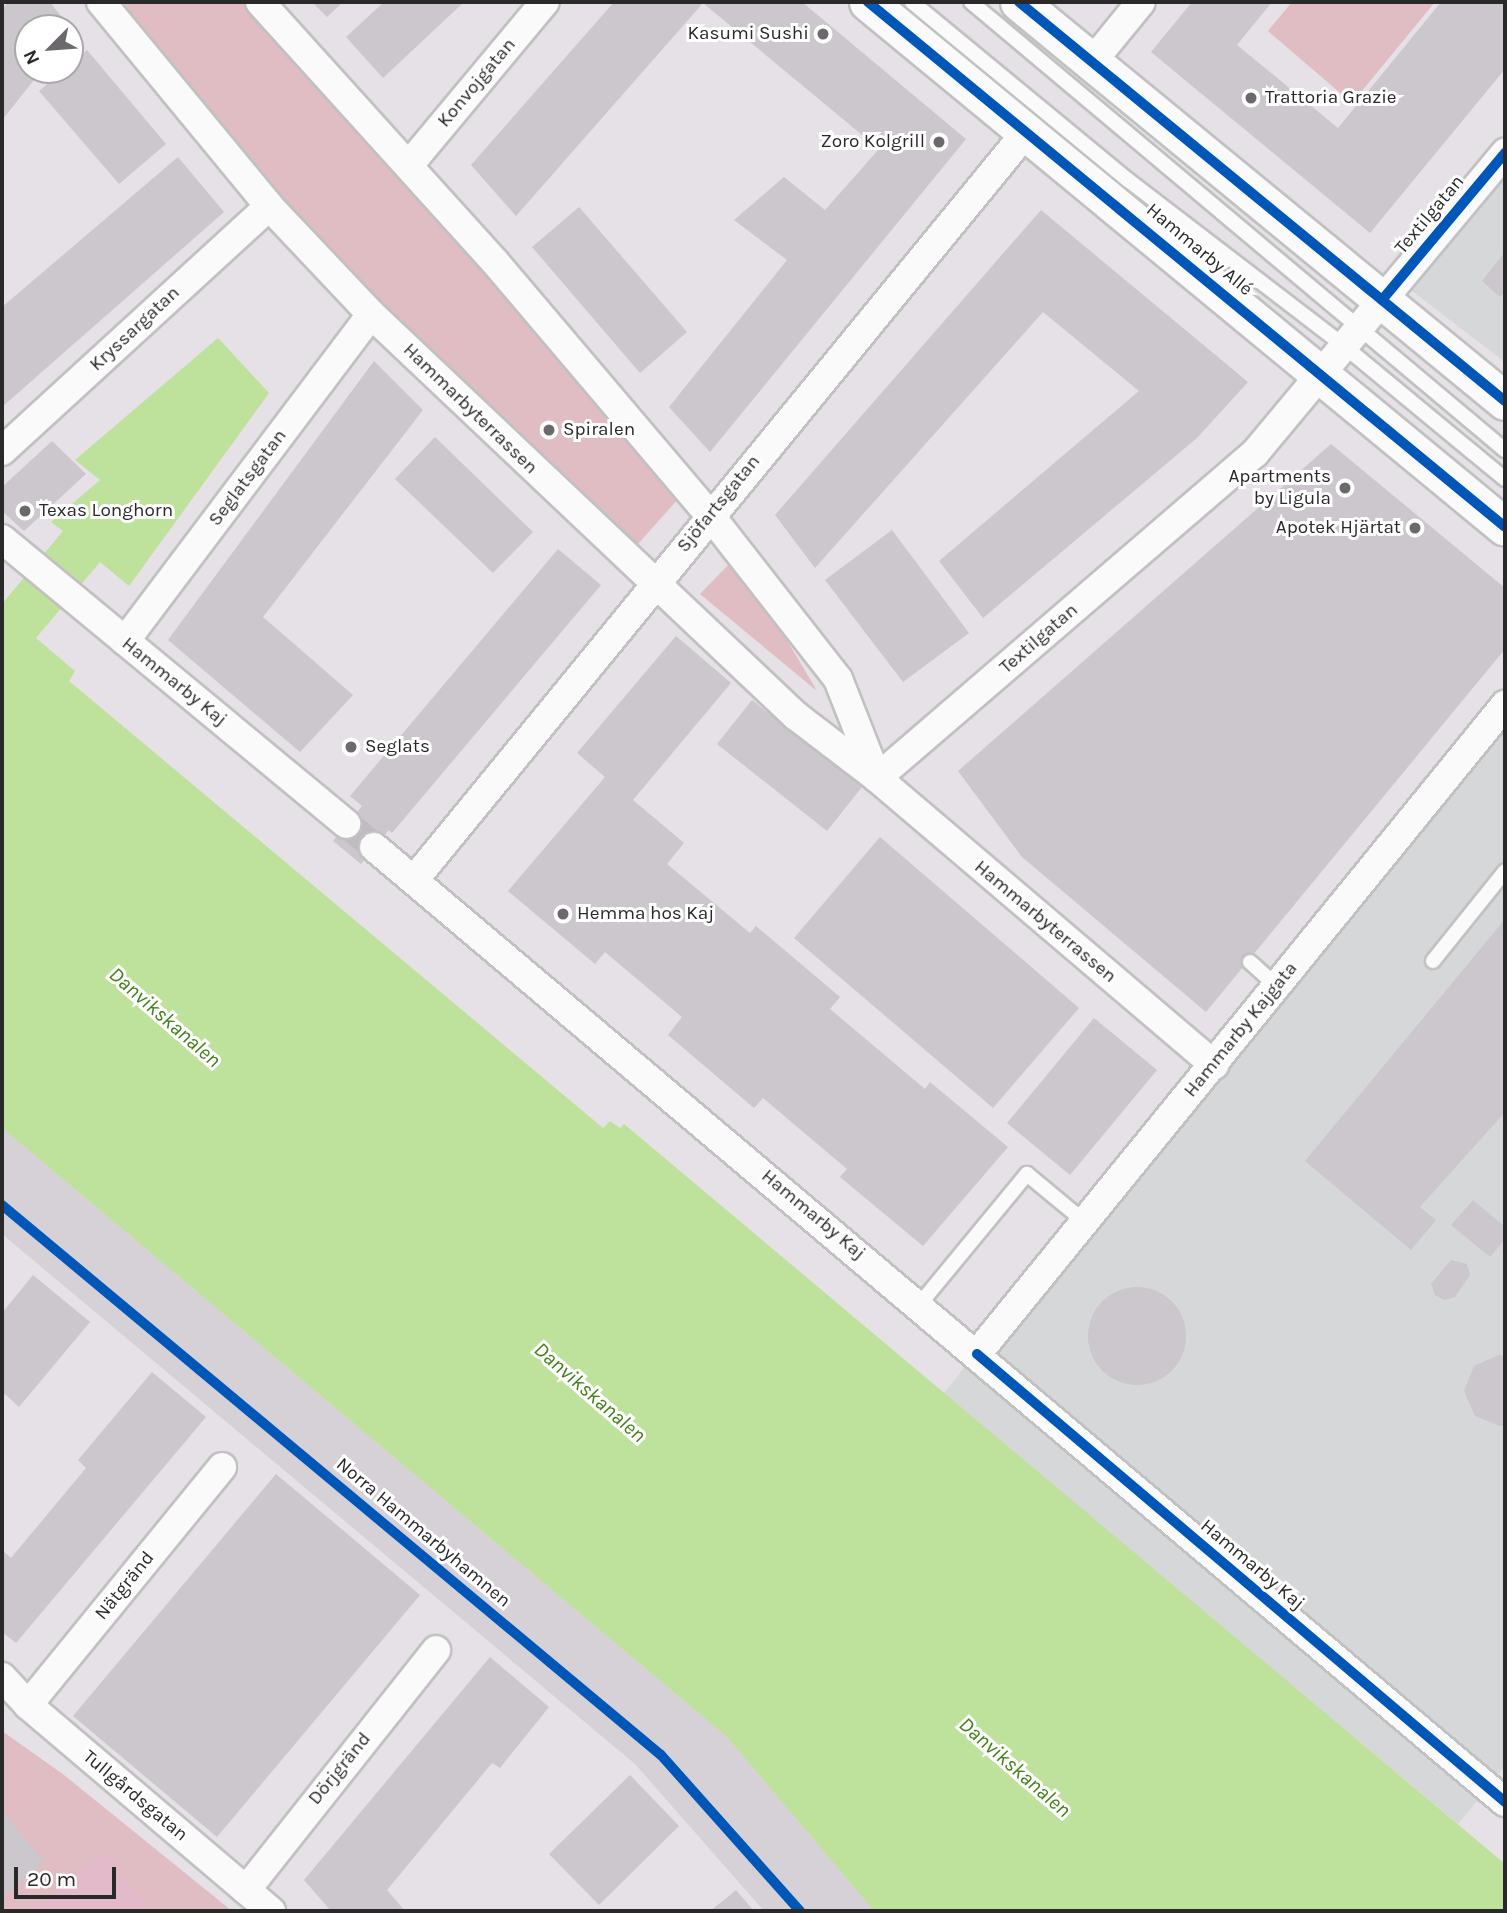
<!DOCTYPE html>
<html>
<head>
<meta charset="utf-8">
<style>
  body { margin:0 }
  #map { position:relative; width:1507px; height:1913px; overflow:hidden; background:#e6e0e7; font-family:Karla,sans-serif }
  div>[style] { position:absolute }
  [style*='--x'] { left:calc(var(--x)*1px); top:calc(var(--y)*1px); width:calc(var(--w)*1px); rotate:calc(var(--a)*1deg) }
  .industrial>* { inset:0; background:#d6d7d8 }
  .green>* { inset:0; background:#e0bcc3 }
  .pitch>* { inset:0; background:#e3baca }
  .plaza>* { inset:0; background:#d6d0d7 }
  .water>* { inset:0; background:#bee19b }
  .building>* { inset:0; background:#cbc7cc }
  .round { border-radius:50% }
  .minor-tunnel>* { height:28px; margin-top:-14px; transform-origin:0; background:repeating-linear-gradient(90deg,#c0bbc1 0 28px,transparent 0 42px) }
  .roads { filter:drop-shadow(2px 0 #c1c1c1) drop-shadow(-2px 0 #c1c1c1) drop-shadow(0 2px #c1c1c1) drop-shadow(0 -2px #c1c1c1) }
  .service>* { height:14px; margin:-7px; padding:0 7px; transform-origin:7px; border-radius:7px; background:#fbfafb }
  .minor>* { height:28px; margin:-14px; padding:0 14px; transform-origin:14px; border-radius:14px; background:#fbfafb }
  .tertiary>* { height:37px; margin:-18.5px; padding:0 18.5px; transform-origin:18.5px; border-radius:18.5px; background:#fbfafb }
  .cycleway>* { height:10px; margin:-5px; padding:0 5px; transform-origin:5px; border-radius:5px; background:#0057b8 }
  .dots>* { width:19px; height:19px; translate:-50% -50%; box-sizing:border-box; border:4px solid #fff; border-radius:50% }
  span { translate:-50% -50%; white-space:nowrap; text-align:center; line-height:1.15; -webkit-text-stroke:6px #fff; paint-order:stroke }
  .poi-label { font-size:19px; color:#292929 }
  .right { translate:-100% -50%; text-align:right }
  .left { translate:0 -50%; text-align:left }
  .street-label { font-size:19px; color:#292929 }
  .water-label { font-size:21px; color:#44801a; font-style:italic }
  .frame { position:absolute; inset:0; border:4px solid #292929; pointer-events:none }
  .north { position:absolute; left:14px; top:14px; width:70px; height:70px; box-sizing:border-box; background:#fff; border:2px solid #a9a9a9; border-radius:50%; rotate:245deg; font-size:19px; font-weight:700; line-height:28px; text-align:center; color:#292929 }
  .north::after { content:''; display:block; margin:auto; width:24px; height:32px; background:#6b696c; clip-path:polygon(50% 0,100% 100%,50% 72%,0 100%) }
  .scale { position:absolute; left:14px; top:1867px; width:102px; height:32px; box-sizing:border-box; border:4px solid #292929; border-top:0; padding-left:9px; font-size:21px; line-height:24px; white-space:nowrap; color:#292929; -webkit-text-stroke:5px #fff; paint-order:stroke }
</style>
</head>
<body>
<div id="map">
  <div class="industrial">
    <i style="clip-path:polygon(1505px 174px,1505px 362px,1412px 291px)"></i>
    <i style="clip-path:polygon(1505px 700px,1505px 1766px,1458px 1824px,943px 1394px)"></i>
  </div>
  <div class="green">
    <i style="clip-path:polygon(122px 2px,242px 2px,437px 210px,678px 499px,638px 544px,365px 289px,252px 165px)"></i>
    <i style="clip-path:polygon(1292px 2px,1435px 2px,1352px 103px,1268px 31px)"></i>
    <i style="clip-path:polygon(737px 556px,817px 691px,700px 594px)"></i>
    <i style="clip-path:polygon(2px 1731px,64px 1775px,232px 1911px,2px 1911px)"></i>
  </div>
  <div class="pitch">
    <i style="clip-path:polygon(103px 1851px,152px 1911px,31px 1911px)"></i>
  </div>
  <div class="plaza">
    <i style="clip-path:polygon(2px 1128px,727px 1737px,874px 1911px,764px 1911px,635px 1764px,2px 1234px)"></i>
  </div>
  <div class="water">
    <i style="clip-path:polygon(218px 338px,269px 393px,129px 586px,100px 562px,36px 638px,75px 671px,69px 681px,603px 1128px,610px 1121px,620px 1128px,624px 1124px,1505px 1864px,1505px 1911px,874px 1911px,727px 1737px,2px 1128px,2px 604px,63px 531px,51px 522px,100px 480px,75px 460px)"></i>
  </div>
  <div class="building">
    <i style="clip-path:polygon(8px 2px,50px 2px,70px 28px,28px 28px,28px 70px,42px 70px,2px 120px,2px 10px)"></i>
    <i style="clip-path:polygon(312px 2px,343px 2px,327px 17px)"></i>
    <i style="clip-path:polygon(384px 2px,464px 2px,383px 78px,346px 37px)"></i>
    <i style="clip-path:polygon(614px 2px,802px 2px,966px 139px,710px 452px,669px 407px,787px 260px,734px 220px,784px 177px,825px 210px,879px 149px,703px 3px,516px 216px,471px 165px)"></i>
    <i style="clip-path:polygon(1192px 2px,1272px 2px,1237px 45px,1338px 128px,1441px 2px,1505px 2px,1505px 69px,1370px 233px,1151px 52px)"></i>
    <i style="clip-path:polygon(87px 50px,166px 144px,119px 184px,39px 91px,64px 70px,70px 70px,70px 65px)"></i>
    <i style="clip-path:polygon(178px 157px,224px 212px,2px 407px,2px 307px)"></i>
    <i style="clip-path:polygon(579px 207px,687px 332px,640px 373px,532px 247px)"></i>
    <i style="clip-path:polygon(1041px 210px,1248px 382px,1197px 438px,983px 618px,939px 561px,1139px 391px,1043px 312px,815px 568px,775px 515px)"></i>
    <i style="clip-path:polygon(1505px 252px,1505px 291px,1500px 297px,1482px 281px)"></i>
    <i style="clip-path:polygon(374px 361px,423px 410px,263px 617px,353px 695px,300px 752px,168px 640px)"></i>
    <i style="clip-path:polygon(435px 437px,533px 532px,493px 573px,395px 479px)"></i>
    <i style="clip-path:polygon(52px 441px,86px 474px,24px 531px,2px 511px,2px 487px)"></i>
    <i style="clip-path:polygon(1331px 444px,1505px 588px,1505px 649px,1206px 1012px,1022px 857px,958px 771px)"></i>
    <i style="clip-path:polygon(892px 530px,969px 633px,903px 682px,825px 580px)"></i>
    <i style="clip-path:polygon(558px 549px,601px 585px,392px 833px,389px 830px,361px 864px,333px 841px,362px 806px,350px 796px)"></i>
    <i style="clip-path:polygon(676px 636px,731px 683px,633px 800px,684px 843px,667px 864px,750px 933px,756px 926px,840px 997px,830px 1009px,925px 1089px,930px 1082px,1008px 1147px,923px 1246px,840px 1177px,847px 1169px,763px 1098px,754px 1108px,668px 1035px,682px 1017px,605px 952px,595px 964px,508px 891px,605px 777px,577px 753px)"></i>
    <i style="clip-path:polygon(752px 700px,862px 787px,827px 831px,717px 744px)"></i>
    <i style="clip-path:polygon(880px 837px,1079px 1008px,993px 1108px,794px 938px)"></i>
    <i style="clip-path:polygon(1505px 919px,1505px 1112px,1420px 1207px,1436px 1220px,1411px 1250px,1305px 1161px)"></i>
    <i style="clip-path:polygon(1094px 1018px,1157px 1070px,1070px 1175px,1007px 1123px)"></i>
    <i style="clip-path:polygon(1473px 1200px,1505px 1227px,1505px 1239px,1490px 1257px,1451px 1225px)"></i>
    <i style="clip-path:polygon(1451px 1260px,1467px 1264px,1470px 1275px,1455px 1297px,1444px 1300px,1435px 1295px,1431px 1284px)"></i>
    <i style="clip-path:polygon(33px 1275px,90px 1322px,19px 1407px,5px 1394px,2px 1398px,2px 1313px)"></i>
    <i class="round" style="left:1088px;top:1287px;width:98px;height:98px"></i>
    <i style="clip-path:polygon(1499px 1355px,1505px 1356px,1505px 1425px,1500px 1426px,1475px 1416px,1464px 1391px,1474px 1366px)"></i>
    <i style="clip-path:polygon(152px 1372px,206px 1417px,16px 1643px,2px 1632px,2px 1550px,11px 1558px,86px 1468px,78px 1460px)"></i>
    <i style="clip-path:polygon(276px 1474px,420px 1595px,217px 1837px,73px 1716px)"></i>
    <i style="clip-path:polygon(490px 1657px,549px 1707px,500px 1768px,492px 1763px,387px 1890px,405px 1911px,331px 1911px,304px 1880px)"></i>
    <i style="clip-path:polygon(630px 1775px,679px 1826px,599px 1905px,549px 1854px)"></i>
    <i style="clip-path:polygon(2px 1811px,44px 1862px,2px 1897px)"></i>
    <i style="clip-path:polygon(736px 1890px,754px 1911px,710px 1911px,729px 1896px)"></i>
  </div>
  <div class="minor-tunnel">
    <i style="--x:347;--y:824;--w:35;--a:40"></i>
  </div>
  <div class="roads">
    <div class="service">
      <i style="--x:912;--y:2;--w:280;--a:39.5"></i>
      <i style="--x:1128;--y:180;--w:272;--a:37.5"></i>
      <i style="--x:1344;--y:346;--w:209;--a:39.6"></i>
      <i style="--x:971;--y:2;--w:697;--a:40"></i>
      <i style="--x:1433;--y:961;--w:115;--a:-51.3"></i>
      <i style="--x:1250;--y:962;--w:36;--a:42"></i>
      <i style="--x:919;--y:1305;--w:170;--a:-50.5"></i>
      <i style="--x:1027;--y:1174;--w:75;--a:39.6"></i>
    </div>
    <div class="minor">
      <i style="--x:101;--y:2;--w:264;--a:50.5"></i>
      <i style="--x:269;--y:206;--w:149;--a:46.6"></i>
      <i style="--x:371;--y:314;--w:585;--a:43.41"></i>
      <i style="--x:796;--y:716;--w:102;--a:37.4"></i>
      <i style="--x:877;--y:778;--w:443;--a:40.4"></i>
      <i style="--x:260;--y:2;--w:350;--a:47.9"></i>
      <i style="--x:495;--y:262;--w:331;--a:49.7"></i>
      <i style="--x:709;--y:514;--w:209;--a:52"></i>
      <i style="--x:838;--y:679;--w:106;--a:68.5"></i>
      <i style="--x:1092;--y:62;--w:77;--a:-50.8"></i>
      <i style="--x:409;--y:165;--w:212;--a:-50.2"></i>
      <i style="--x:2;--y:451;--w:362;--a:-42.5"></i>
      <i style="--x:2;--y:539;--w:447;--a:39.6"></i>
      <i style="--x:125;--y:641;--w:409;--a:-53"></i>
      <i style="--x:877;--y:778;--w:499;--a:-40.7"></i>
      <i style="--x:1255;--y:453;--w:391;--a:-50.2"></i>
      <i style="--x:374;--y:847;--w:1480;--a:40.18"></i>
      <i style="--x:414;--y:880;--w:968;--a:-50.7"></i>
      <i style="--x:977;--y:1354;--w:837;--a:-50.87"></i>
      <i style="--x:2;--y:1677;--w:38;--a:47"></i>
      <i style="--x:28;--y:1705;--w:319;--a:40.3"></i>
      <i style="--x:28;--y:1705;--w:307;--a:-50.8"></i>
      <i style="--x:246;--y:1890;--w:306;--a:-51.6"></i>
    </div>
    <div class="tertiary">
      <i style="--x:868;--y:2;--w:825;--a:39.49"></i>
      <i style="--x:1019;--y:2;--w:629;--a:39.39"></i>
    </div>
  </div>
  <div class="cycleway">
    <i style="--x:868;--y:2;--w:825;--a:39.49"></i>
    <i style="--x:1019;--y:2;--w:629;--a:39.39"></i>
    <i style="--x:1382;--y:300;--w:192;--a:-50.1"></i>
    <i style="--x:2;--y:1205;--w:858;--a:39.85"></i>
    <i style="--x:661;--y:1755;--w:209;--a:48.3"></i>
    <i style="--x:977;--y:1354;--w:692;--a:40.31"></i>
  </div>
  <div class="dots">
    <i style="left:823px;top:34px;background:#6b696c"></i>
    <i style="left:1251px;top:98px;background:#6b696c"></i>
    <i style="left:939px;top:142px;background:#6b696c"></i>
    <i style="left:549px;top:430px;background:#6b696c"></i>
    <i style="left:1345px;top:488px;background:#6b696c"></i>
    <i style="left:25px;top:511px;background:#6b696c"></i>
    <i style="left:1415px;top:528px;background:#6b696c"></i>
    <i style="left:351px;top:747px;background:#6b696c"></i>
    <i style="left:563px;top:914px;background:#6b696c"></i>
  </div>
  <div class="poi-label">
    <span class="right" style="left:809px;top:34px">Kasumi Sushi</span>
    <span class="left" style="left:1265px;top:98px">Trattoria Grazie</span>
    <span class="right" style="left:925px;top:142px">Zoro Kolgrill</span>
    <span class="left" style="left:563px;top:430px">Spiralen</span>
    <span class="right" style="left:1331px;top:488px">Apartments<br>by Ligula</span>
    <span class="left" style="left:39px;top:511px">Texas Longhorn</span>
    <span class="right" style="left:1401px;top:528px">Apotek Hjärtat</span>
    <span class="left" style="left:365px;top:747px">Seglats</span>
    <span class="left" style="left:577px;top:914px">Hemma hos Kaj</span>
  </div>
  <div class="street-label">
    <span style="left:477px;top:83px;rotate:-50deg">Konvojgatan</span>
    <span style="left:1430px;top:215px;rotate:-50deg">Textilgatan</span>
    <span style="left:1199px;top:250px;rotate:40deg">Hammarby Allé</span>
    <span style="left:135px;top:329px;rotate:-43deg">Kryssargatan</span>
    <span style="left:470px;top:409px;rotate:44deg">Hammarbyterrassen</span>
    <span style="left:248px;top:478px;rotate:-53deg">Seglatsgatan</span>
    <span style="left:719px;top:504px;rotate:-51deg">Sjöfartsgatan</span>
    <span style="left:1039px;top:639px;rotate:-41deg">Textilgatan</span>
    <span style="left:174px;top:682px;rotate:39deg">Hammarby Kaj</span>
    <span style="left:1045px;top:922px;rotate:40deg">Hammarbyterrassen</span>
    <span style="left:1241px;top:1030px;rotate:-51deg">Hammarby Kajgata</span>
    <span style="left:813px;top:1215px;rotate:40deg">Hammarby Kaj</span>
    <span style="left:423px;top:1533px;rotate:40deg">Norra Hammarbyhamnen</span>
    <span style="left:1252px;top:1565px;rotate:40deg">Hammarby Kaj</span>
    <span style="left:125px;top:1586px;rotate:-51deg">Nätgränd</span>
    <span style="left:340px;top:1769px;rotate:-51deg">Dörjgränd</span>
    <span style="left:135px;top:1796px;rotate:40deg">Tullgårdsgatan</span>
  </div>
  <div class="water-label">
    <span style="left:165px;top:1017px;rotate:41deg">Danvikskanalen</span>
    <span style="left:590px;top:1392px;rotate:41deg">Danvikskanalen</span>
    <span style="left:1015px;top:1767px;rotate:41deg">Danvikskanalen</span>
  </div>
  <div class="frame"></div>
  <div class="north">N</div>
  <div class="scale">20 m</div>
</div>
</body>
</html>
